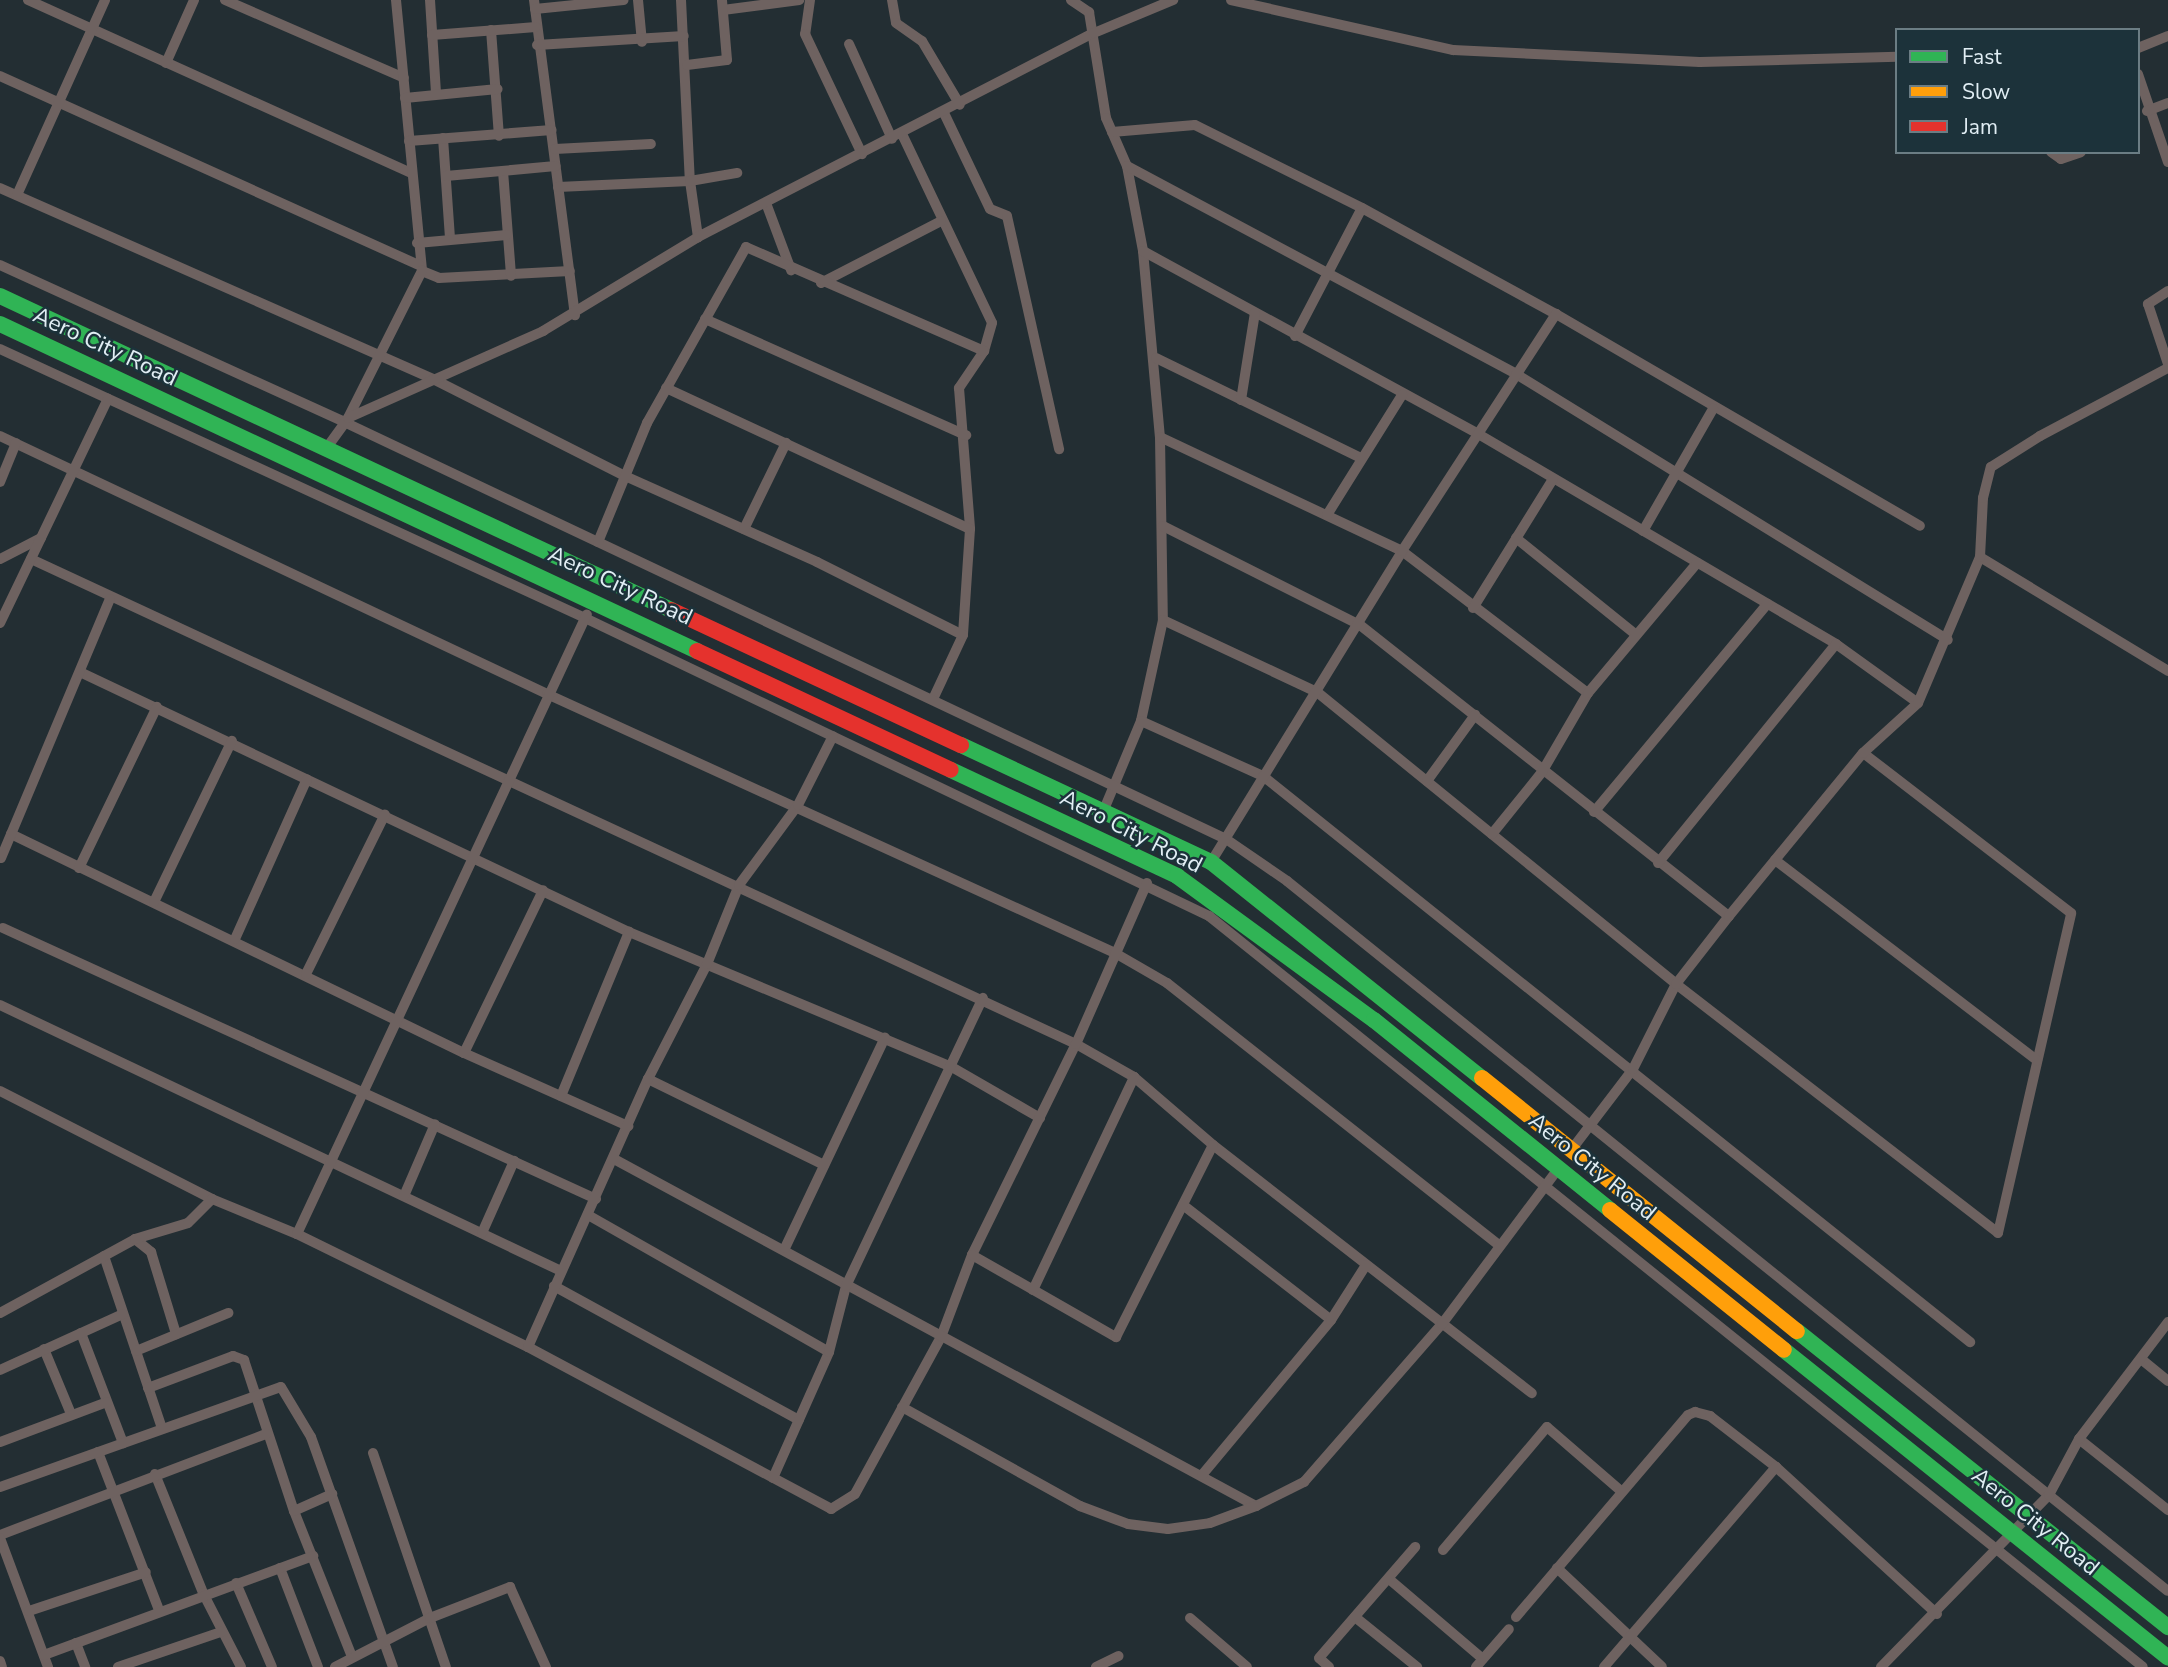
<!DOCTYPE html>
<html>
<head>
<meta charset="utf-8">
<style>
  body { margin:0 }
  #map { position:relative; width:2168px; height:1667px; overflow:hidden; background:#232e33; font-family:"Nunito Sans",sans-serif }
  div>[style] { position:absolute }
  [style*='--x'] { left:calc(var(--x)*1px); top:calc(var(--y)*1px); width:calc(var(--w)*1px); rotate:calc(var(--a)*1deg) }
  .street>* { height:10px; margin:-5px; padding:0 5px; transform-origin:5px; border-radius:5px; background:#6e6260 }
  .fast>* { height:16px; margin:-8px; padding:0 8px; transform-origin:8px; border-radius:8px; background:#30b455 }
  .slow>* { height:16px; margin:-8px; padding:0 8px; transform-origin:8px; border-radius:8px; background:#ff9f0a }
  .jam>* { height:16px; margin:-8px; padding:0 8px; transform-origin:8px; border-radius:8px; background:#e5322d }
  span { translate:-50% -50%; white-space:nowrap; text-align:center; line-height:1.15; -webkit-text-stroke:5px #1c323a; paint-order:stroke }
  .street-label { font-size:23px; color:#e1eef4 }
  .legend { position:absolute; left:1895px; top:28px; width:245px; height:126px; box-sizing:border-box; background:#1c323a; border:2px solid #6b7d84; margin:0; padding:9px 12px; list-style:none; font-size:21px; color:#e1eef4 }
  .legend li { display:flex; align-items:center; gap:14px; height:35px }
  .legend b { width:35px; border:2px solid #6b7d84 }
</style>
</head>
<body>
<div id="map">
  <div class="street">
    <i style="--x:28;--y:0;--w:421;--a:24.3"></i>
    <i style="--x:225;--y:0;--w:195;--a:23.5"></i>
    <i style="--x:396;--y:0;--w:272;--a:84.5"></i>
    <i style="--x:422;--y:271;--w:18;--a:22"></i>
    <i style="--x:439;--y:278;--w:131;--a:-3.1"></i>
    <i style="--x:430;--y:0;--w:94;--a:86.3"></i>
    <i style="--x:534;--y:0;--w:318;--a:82.6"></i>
    <i style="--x:638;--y:0;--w:42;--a:84.6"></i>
    <i style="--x:681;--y:0;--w:181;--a:87.2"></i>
    <i style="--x:690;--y:181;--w:57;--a:81.9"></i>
    <i style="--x:810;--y:0;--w:34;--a:98"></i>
    <i style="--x:805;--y:34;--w:133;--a:64.6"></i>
    <i style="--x:892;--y:0;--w:23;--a:80"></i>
    <i style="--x:896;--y:23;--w:32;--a:35"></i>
    <i style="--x:922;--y:41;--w:74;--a:59.3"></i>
    <i style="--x:1071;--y:0;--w:22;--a:34"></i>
    <i style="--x:1089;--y:12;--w:107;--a:80.9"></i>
    <i style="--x:1106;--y:118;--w:52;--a:66.4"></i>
    <i style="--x:1127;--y:166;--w:86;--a:79.3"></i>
    <i style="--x:1143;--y:251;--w:187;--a:84.8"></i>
    <i style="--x:1160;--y:437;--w:183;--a:89.1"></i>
    <i style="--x:1163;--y:620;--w:103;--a:102.3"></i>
    <i style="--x:1141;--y:721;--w:99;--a:112.7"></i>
    <i style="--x:1231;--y:0;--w:228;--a:12.7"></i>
    <i style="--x:1453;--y:50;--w:247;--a:2.8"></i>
    <i style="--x:1700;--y:62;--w:197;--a:-1.5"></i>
    <i style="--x:535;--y:9;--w:89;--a:-5.8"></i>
    <i style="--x:723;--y:10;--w:77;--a:-7.5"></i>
    <i style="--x:491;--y:30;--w:106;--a:85.7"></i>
    <i style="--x:432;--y:35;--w:104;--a:-4.4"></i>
    <i style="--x:849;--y:44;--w:104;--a:65.6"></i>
    <i style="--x:537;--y:45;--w:147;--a:-3.5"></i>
    <i style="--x:2138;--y:48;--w:32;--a:-22"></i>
    <i style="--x:166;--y:63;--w:69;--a:-66"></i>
    <i style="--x:687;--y:65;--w:40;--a:-7.1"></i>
    <i style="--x:727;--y:60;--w:60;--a:-94.8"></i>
    <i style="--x:2138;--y:74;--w:93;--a:71.2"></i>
    <i style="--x:0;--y:76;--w:460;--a:24.3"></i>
    <i style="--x:405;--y:98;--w:93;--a:-5.5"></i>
    <i style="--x:2147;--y:111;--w:22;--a:-21"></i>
    <i style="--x:944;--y:113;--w:106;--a:64.4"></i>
    <i style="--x:990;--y:209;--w:18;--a:22"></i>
    <i style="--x:1007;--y:216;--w:239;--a:77.4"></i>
    <i style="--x:1112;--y:132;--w:83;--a:-4.8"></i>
    <i style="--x:1195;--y:125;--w:186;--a:26.4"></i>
    <i style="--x:1362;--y:208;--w:221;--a:28.7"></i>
    <i style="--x:1556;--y:314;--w:421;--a:30.2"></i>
    <i style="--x:902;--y:134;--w:209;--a:64.5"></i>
    <i style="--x:992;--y:323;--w:29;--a:106"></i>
    <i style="--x:984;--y:351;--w:45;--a:124"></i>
    <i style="--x:959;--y:388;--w:141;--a:85.5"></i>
    <i style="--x:970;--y:529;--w:106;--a:93.8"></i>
    <i style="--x:963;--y:635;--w:71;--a:115.1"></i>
    <i style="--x:443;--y:138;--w:101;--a:86"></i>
    <i style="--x:409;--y:141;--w:143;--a:-4.4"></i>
    <i style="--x:555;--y:149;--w:96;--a:-3"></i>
    <i style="--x:2051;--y:152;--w:12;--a:35"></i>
    <i style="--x:2061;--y:159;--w:21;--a:-19"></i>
    <i style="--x:1127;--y:166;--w:441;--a:28.1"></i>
    <i style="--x:1516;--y:374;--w:507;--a:31.62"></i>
    <i style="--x:503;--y:171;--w:105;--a:85.6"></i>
    <i style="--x:446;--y:176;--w:110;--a:-5.2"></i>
    <i style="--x:558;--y:187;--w:132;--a:-2.6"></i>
    <i style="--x:690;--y:181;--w:48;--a:-9.7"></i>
    <i style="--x:0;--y:188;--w:473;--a:23.8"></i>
    <i style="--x:433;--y:379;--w:215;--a:26.8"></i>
    <i style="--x:625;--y:476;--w:210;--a:24.1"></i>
    <i style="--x:817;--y:562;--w:163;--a:26.6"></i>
    <i style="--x:17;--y:195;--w:214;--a:-65.7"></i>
    <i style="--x:766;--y:203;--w:72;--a:69.5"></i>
    <i style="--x:417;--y:243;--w:90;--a:-5.1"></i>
    <i style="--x:1143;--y:251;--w:384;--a:28.6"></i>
    <i style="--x:1480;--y:435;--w:413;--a:30.4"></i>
    <i style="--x:1836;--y:644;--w:101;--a:35.7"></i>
    <i style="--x:0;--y:265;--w:376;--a:24.5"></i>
    <i style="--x:342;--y:421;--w:978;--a:25.31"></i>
    <i style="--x:1226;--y:839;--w:74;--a:34.5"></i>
    <i style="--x:1287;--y:881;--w:1131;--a:38.87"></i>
    <i style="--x:821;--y:283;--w:135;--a:-27.3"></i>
    <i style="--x:2168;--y:291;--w:24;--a:147"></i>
    <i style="--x:2148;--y:304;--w:63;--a:71.6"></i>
    <i style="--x:705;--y:319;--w:286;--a:24"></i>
    <i style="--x:1295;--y:336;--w:144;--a:-62.4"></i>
    <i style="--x:0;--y:349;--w:644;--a:24.69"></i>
    <i style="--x:585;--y:618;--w:692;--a:25.53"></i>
    <i style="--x:1209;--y:916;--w:1198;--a:38.8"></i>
    <i style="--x:1156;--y:358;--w:228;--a:26"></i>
    <i style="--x:666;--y:388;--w:335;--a:24.9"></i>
    <i style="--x:1241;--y:400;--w:88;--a:-80.9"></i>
    <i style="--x:348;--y:418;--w:165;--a:-63.3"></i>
    <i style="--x:0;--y:436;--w:605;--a:25.25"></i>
    <i style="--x:547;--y:694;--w:624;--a:24.51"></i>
    <i style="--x:1115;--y:953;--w:60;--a:30"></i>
    <i style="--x:1167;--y:983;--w:424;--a:38.3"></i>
    <i style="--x:1160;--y:437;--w:268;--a:25.2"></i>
    <i style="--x:1402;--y:551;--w:234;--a:37.4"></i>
    <i style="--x:328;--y:446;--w:34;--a:-54"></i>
    <i style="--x:348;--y:418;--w:214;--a:-24"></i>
    <i style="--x:543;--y:331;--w:181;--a:-31.2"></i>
    <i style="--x:698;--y:237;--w:445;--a:-27.3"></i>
    <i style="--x:1094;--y:33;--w:86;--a:-22.7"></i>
    <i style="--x:0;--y:482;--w:42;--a:-67.7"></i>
    <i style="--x:1327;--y:515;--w:142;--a:-58"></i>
    <i style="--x:1163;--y:526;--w:220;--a:26.7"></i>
    <i style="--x:1360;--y:625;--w:470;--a:38.3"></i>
    <i style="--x:744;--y:529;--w:96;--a:-64"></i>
    <i style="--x:1643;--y:531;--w:141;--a:-60.2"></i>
    <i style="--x:1516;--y:538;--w:154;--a:38.9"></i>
    <i style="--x:598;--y:542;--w:129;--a:-67.6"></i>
    <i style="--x:647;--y:423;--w:202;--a:-60.6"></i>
    <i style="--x:746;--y:247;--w:260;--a:23.6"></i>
    <i style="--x:1980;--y:557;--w:220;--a:31.2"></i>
    <i style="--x:0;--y:559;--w:46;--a:-27.1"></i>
    <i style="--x:31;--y:559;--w:1152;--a:24.9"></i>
    <i style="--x:1076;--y:1044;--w:67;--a:29.6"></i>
    <i style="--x:1134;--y:1077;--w:104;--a:40.7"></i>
    <i style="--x:1213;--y:1145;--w:404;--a:37.9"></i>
    <i style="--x:1473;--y:608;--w:152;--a:-58.2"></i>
    <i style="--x:1163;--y:620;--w:170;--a:25.1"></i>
    <i style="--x:1317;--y:692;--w:463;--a:39.1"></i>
    <i style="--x:1676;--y:984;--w:407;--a:37.7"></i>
    <i style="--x:1998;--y:1233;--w:328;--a:-77.1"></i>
    <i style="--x:2071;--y:913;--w:262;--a:-142.4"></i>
    <i style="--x:0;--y:623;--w:249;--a:-64.3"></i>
    <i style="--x:82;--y:673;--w:605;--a:25.34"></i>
    <i style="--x:629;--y:932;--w:348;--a:22.7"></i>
    <i style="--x:950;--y:1066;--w:104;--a:30"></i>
    <i style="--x:1141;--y:721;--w:134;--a:24.3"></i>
    <i style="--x:1263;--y:776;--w:906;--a:38.68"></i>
    <i style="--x:1427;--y:781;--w:82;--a:-54"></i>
    <i style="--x:1594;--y:812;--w:271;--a:-50.2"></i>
    <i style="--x:11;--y:834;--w:503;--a:25.8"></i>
    <i style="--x:464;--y:1053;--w:180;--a:24"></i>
    <i style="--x:1492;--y:834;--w:80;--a:-51.1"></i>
    <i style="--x:1542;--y:772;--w:91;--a:-59.8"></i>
    <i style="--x:1588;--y:693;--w:170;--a:-50"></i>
    <i style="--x:1;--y:858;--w:281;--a:-67.2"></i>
    <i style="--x:1775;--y:860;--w:330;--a:37.4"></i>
    <i style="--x:1211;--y:862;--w:365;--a:-58.4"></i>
    <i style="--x:1402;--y:551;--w:283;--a:-57"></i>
    <i style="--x:1658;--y:863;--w:282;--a:-50.9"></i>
    <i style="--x:79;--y:868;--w:179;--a:-64.2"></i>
    <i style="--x:154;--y:902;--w:179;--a:-64.2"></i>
    <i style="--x:3;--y:928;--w:652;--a:24.56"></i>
    <i style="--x:235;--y:939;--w:175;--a:-65.8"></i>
    <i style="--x:306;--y:974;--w:178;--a:-63.7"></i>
    <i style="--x:0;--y:1005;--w:621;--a:25.37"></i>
    <i style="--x:464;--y:1053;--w:181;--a:-64.1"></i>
    <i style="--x:648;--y:1079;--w:196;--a:26"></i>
    <i style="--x:0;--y:1091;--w:238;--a:27"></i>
    <i style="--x:212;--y:1199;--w:92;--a:22.4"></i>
    <i style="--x:297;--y:1234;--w:257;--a:26.1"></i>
    <i style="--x:528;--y:1347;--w:344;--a:28.1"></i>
    <i style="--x:831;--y:1509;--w:28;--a:-32"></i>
    <i style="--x:855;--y:1494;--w:179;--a:-61.3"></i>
    <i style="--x:941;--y:1337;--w:88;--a:-69.3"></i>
    <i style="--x:972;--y:1255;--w:235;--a:-63.8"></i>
    <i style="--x:1076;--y:1044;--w:176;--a:-66.2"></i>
    <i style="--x:561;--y:1096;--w:178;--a:-67.5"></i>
    <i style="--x:1572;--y:1149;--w:101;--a:-52.7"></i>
    <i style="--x:1633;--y:1069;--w:95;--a:-63.2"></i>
    <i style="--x:1676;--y:984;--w:86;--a:-52.1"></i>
    <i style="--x:1729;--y:916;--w:211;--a:-50.6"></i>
    <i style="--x:1863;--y:753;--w:74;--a:-42.3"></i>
    <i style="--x:1918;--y:703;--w:159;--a:-67"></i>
    <i style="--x:1980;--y:557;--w:59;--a:-87.1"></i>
    <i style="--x:1983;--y:498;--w:32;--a:-76"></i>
    <i style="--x:1991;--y:467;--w:58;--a:-32.3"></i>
    <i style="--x:2040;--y:436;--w:145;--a:-28"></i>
    <i style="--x:614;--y:1159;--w:730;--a:28.39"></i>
    <i style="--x:1256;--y:1506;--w:54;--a:-26.6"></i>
    <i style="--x:1304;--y:1482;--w:210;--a:-48.9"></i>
    <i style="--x:1442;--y:1324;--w:194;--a:-53.2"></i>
    <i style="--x:404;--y:1196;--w:78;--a:-66.7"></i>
    <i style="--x:1183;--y:1205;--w:187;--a:37.8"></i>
    <i style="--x:588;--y:1215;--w:277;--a:29.6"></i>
    <i style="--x:482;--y:1233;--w:79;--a:-66"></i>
    <i style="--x:297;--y:1234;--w:684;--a:-64.93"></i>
    <i style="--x:135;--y:1239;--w:21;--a:39"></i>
    <i style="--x:151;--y:1252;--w:86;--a:73"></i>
    <i style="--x:785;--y:1248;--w:233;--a:-64.6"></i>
    <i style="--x:972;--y:1255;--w:166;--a:29.7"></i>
    <i style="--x:1116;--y:1337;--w:215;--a:-63.2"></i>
    <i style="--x:104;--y:1256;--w:182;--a:71.4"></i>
    <i style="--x:554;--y:1286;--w:279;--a:28.7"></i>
    <i style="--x:1033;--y:1290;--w:236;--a:-64.6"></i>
    <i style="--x:0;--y:1313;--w:154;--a:-28.7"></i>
    <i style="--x:135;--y:1239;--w:55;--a:-16.8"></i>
    <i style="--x:188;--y:1223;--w:34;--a:-45"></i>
    <i style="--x:81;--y:1333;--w:118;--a:69.1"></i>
    <i style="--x:528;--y:1347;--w:294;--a:-65.9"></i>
    <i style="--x:648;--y:1079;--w:129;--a:-62.8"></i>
    <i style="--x:707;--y:964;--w:85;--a:-67.9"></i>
    <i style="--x:739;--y:885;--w:99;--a:-53.6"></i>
    <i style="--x:798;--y:805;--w:77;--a:-63.1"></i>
    <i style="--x:44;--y:1349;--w:70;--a:67.4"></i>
    <i style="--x:136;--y:1351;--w:100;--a:-22.4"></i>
    <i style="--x:2141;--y:1359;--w:35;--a:39"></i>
    <i style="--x:0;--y:1370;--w:135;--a:-24.5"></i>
    <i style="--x:148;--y:1388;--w:91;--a:-20.6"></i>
    <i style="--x:233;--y:1356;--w:12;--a:20"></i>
    <i style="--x:244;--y:1360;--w:159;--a:71.7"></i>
    <i style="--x:294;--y:1511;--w:157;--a:68.3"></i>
    <i style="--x:902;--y:1407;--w:204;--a:29.1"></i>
    <i style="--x:1080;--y:1506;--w:51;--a:20.6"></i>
    <i style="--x:1128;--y:1524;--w:40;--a:7.1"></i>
    <i style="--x:1168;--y:1529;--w:42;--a:-8.1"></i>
    <i style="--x:1210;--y:1523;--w:49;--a:-20.3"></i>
    <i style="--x:2079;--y:1439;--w:114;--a:38.6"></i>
    <i style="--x:0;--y:1442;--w:114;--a:-20.5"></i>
    <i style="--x:98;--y:1452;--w:169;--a:68.9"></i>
    <i style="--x:373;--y:1453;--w:226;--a:71.2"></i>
    <i style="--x:155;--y:1474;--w:128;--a:68"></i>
    <i style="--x:203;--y:1593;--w:83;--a:62.8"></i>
    <i style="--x:1202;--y:1475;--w:202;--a:-50.2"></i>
    <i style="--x:1331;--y:1320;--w:65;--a:-57.5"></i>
    <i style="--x:773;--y:1478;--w:138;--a:-66"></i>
    <i style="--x:829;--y:1352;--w:68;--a:-75.6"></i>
    <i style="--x:846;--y:1286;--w:319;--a:-64.6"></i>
    <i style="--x:0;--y:1487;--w:298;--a:-19.6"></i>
    <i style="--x:281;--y:1387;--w:58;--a:59"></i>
    <i style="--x:311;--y:1437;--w:244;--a:70.4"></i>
    <i style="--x:294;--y:1511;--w:42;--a:-24.1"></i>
    <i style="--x:0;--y:1535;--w:285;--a:-20.8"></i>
    <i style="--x:0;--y:1538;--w:138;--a:69.6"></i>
    <i style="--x:1443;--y:1550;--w:161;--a:-49.8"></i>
    <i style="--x:1547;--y:1427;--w:99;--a:40.9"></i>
    <i style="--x:280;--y:1568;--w:106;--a:69"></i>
    <i style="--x:1557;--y:1568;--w:144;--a:43.3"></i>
    <i style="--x:1389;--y:1579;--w:123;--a:40.4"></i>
    <i style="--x:236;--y:1583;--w:91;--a:66.8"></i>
    <i style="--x:29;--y:1611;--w:123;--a:-18.4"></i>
    <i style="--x:1355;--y:1617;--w:80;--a:38.9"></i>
    <i style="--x:1516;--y:1617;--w:265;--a:-49.6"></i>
    <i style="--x:1688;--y:1415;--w:8;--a:-23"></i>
    <i style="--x:1695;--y:1412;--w:16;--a:15"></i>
    <i style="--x:1710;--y:1416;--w:83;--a:37.7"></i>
    <i style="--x:1776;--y:1467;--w:218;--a:42.4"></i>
    <i style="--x:1190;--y:1618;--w:75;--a:40.7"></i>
    <i style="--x:76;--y:1643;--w:26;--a:69"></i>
    <i style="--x:44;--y:1655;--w:287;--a:-20.2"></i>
    <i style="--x:0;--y:1661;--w:6;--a:72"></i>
    <i style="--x:118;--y:1667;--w:109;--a:-18.8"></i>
    <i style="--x:335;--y:1667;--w:107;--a:-27.3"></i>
    <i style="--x:430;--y:1618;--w:86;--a:-21.2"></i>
    <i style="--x:510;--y:1587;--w:88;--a:65.8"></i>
    <i style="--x:1096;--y:1667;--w:25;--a:-26"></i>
    <i style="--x:1329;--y:1667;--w:13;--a:-138"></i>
    <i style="--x:1319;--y:1658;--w:147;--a:-49.1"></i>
    <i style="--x:1476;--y:1667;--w:50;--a:-49"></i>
    <i style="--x:1604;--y:1667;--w:264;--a:-49.3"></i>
    <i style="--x:1881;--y:1667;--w:240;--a:-45.7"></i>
    <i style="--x:2049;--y:1495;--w:64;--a:-61.8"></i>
    <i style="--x:2079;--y:1439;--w:147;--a:-52.7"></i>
  </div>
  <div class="fast">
    <i style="--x:0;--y:296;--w:741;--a:25.08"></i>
    <i style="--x:0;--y:324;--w:770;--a:25.13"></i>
    <i style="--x:961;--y:745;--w:276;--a:25.1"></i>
    <i style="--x:1211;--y:862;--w:347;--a:38.6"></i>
    <i style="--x:951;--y:770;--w:250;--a:25.1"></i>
    <i style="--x:1177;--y:876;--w:244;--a:36.2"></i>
    <i style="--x:1374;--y:1020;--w:303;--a:38.8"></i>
    <i style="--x:1797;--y:1331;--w:475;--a:38.6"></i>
    <i style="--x:1784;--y:1350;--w:492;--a:38.7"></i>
  </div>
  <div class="slow">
    <i style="--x:1482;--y:1078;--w:404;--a:38.8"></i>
    <i style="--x:1610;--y:1210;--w:223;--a:38.8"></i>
  </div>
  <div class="jam">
    <i style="--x:671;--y:610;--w:320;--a:25"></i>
    <i style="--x:697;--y:651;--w:280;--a:25.1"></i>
  </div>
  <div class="street-label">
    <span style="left:105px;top:347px;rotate:25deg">Aero City Road</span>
    <span style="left:620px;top:586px;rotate:25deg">Aero City Road</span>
    <span style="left:1131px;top:832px;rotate:27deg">Aero City Road</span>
    <span style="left:1592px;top:1167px;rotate:39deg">Aero City Road</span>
    <span style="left:2035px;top:1522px;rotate:39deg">Aero City Road</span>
  </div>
  <ul class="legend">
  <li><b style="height:9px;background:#30b455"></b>Fast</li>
  <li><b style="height:9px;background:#ff9f0a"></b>Slow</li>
  <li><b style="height:9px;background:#e5322d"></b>Jam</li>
  </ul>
</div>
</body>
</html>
